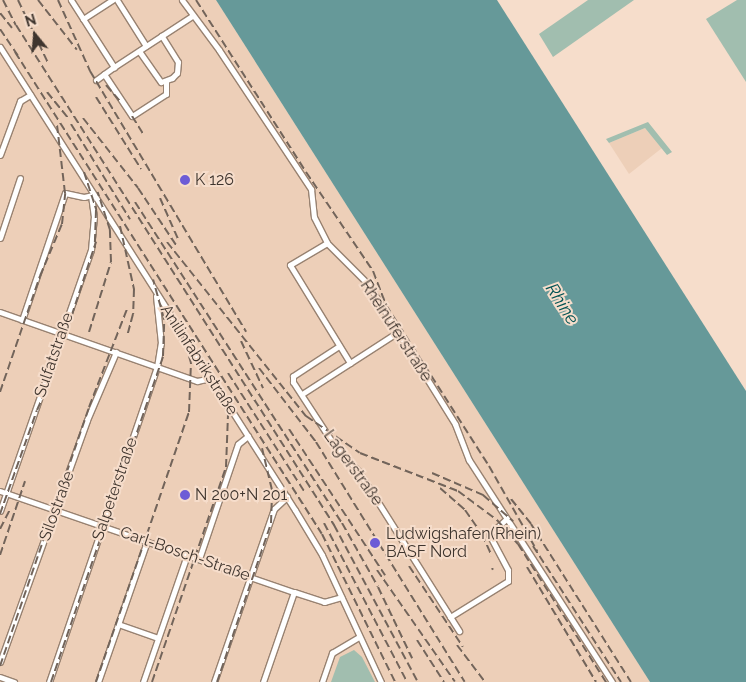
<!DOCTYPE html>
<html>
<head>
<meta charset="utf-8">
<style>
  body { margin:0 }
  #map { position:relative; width:746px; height:682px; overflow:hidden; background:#f6ddcb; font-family:Raleway,sans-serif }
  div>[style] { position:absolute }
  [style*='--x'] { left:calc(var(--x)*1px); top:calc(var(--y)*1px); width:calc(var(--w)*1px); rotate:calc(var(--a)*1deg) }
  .built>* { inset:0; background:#edcfb8 }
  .green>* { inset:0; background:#a1beaf }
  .water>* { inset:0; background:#699 }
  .roads { filter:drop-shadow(1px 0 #988271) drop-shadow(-1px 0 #988271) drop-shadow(0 1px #988271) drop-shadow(0 -1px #988271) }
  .minor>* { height:5px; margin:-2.5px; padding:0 2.5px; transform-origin:2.5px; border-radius:2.5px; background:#fff }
  .rail>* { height:2px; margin-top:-1px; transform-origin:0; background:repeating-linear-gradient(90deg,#72645a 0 8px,transparent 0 12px) }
  .dots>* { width:14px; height:14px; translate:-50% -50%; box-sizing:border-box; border:2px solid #f6ddcb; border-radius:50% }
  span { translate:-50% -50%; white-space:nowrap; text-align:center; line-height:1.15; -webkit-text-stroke:4px #f6ddcb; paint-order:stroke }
  .poi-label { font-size:16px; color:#3f352e }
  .left { translate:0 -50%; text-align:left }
  .street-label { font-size:16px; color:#3f352e }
  .water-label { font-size:18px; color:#025354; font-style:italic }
  .north { position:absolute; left:10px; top:10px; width:50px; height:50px; -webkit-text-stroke:4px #f6ddcb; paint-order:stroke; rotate:343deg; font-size:14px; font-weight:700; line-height:20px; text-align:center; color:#3f352e }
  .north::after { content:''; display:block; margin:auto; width:18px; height:22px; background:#3f352e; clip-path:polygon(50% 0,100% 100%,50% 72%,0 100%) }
</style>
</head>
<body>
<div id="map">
  <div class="built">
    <i style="clip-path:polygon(0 0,216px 0,650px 682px,0 682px)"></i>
    <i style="clip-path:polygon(645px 128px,662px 148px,629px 174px,609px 143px)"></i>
  </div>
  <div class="green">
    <i style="clip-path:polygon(588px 0,634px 0,553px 57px,539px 34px)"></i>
    <i style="clip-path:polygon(737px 0,746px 0,746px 82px,706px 19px)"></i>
    <i style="clip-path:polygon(648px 122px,672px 152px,667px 155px,645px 128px,609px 143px,606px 139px)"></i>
    <i style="clip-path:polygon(354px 650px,362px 657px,375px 682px,331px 682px,340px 657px)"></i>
  </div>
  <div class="water">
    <i style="clip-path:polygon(216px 0,497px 0,746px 391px,746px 682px,650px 682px)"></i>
  </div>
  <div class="roads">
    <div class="minor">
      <i style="--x:71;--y:0;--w:80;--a:57.3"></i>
      <i style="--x:114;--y:67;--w:93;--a:-33.2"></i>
      <i style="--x:117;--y:0;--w:54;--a:57.8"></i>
      <i style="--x:182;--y:0;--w:62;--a:53.5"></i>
      <i style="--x:219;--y:50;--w:167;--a:56.5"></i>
      <i style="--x:311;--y:189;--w:28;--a:84"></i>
      <i style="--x:314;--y:217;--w:29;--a:63"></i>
      <i style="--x:327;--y:243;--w:58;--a:45"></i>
      <i style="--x:368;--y:284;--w:165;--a:58.1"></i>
      <i style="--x:455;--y:424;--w:39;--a:69"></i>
      <i style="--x:469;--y:460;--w:264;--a:57.2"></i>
      <i style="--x:83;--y:19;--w:35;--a:-33"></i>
      <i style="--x:0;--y:47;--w:549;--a:57.5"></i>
      <i style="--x:295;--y:510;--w:52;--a:59"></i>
      <i style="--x:322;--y:555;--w:140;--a:65.1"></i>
      <i style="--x:139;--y:51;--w:38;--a:55"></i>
      <i style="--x:161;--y:82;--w:12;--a:-20"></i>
      <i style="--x:172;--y:78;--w:7;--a:-45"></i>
      <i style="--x:177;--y:73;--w:11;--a:-85"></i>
      <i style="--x:178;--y:62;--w:31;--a:-122"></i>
      <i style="--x:104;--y:74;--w:50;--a:56.3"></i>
      <i style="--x:132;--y:116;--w:40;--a:-32.9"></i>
      <i style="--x:166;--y:94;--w:13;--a:-90"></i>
      <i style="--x:96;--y:80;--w:22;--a:-36"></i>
      <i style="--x:0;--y:155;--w:58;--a:-69.7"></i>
      <i style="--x:20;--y:101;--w:12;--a:-31"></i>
      <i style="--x:0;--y:238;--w:63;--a:-71.6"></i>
      <i style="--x:327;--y:243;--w:43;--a:149.3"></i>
      <i style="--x:290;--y:265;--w:115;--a:58.5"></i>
      <i style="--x:0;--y:312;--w:209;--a:19.3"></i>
      <i style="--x:197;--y:381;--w:14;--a:-12"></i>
      <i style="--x:22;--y:320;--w:134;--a:-71.3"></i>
      <i style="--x:65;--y:193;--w:19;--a:12"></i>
      <i style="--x:84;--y:197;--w:8;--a:-14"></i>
      <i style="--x:339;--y:346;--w:55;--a:146.9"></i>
      <i style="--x:293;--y:376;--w:6;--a:90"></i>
      <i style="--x:293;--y:382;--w:75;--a:56.9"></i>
      <i style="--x:334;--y:445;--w:37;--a:47"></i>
      <i style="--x:359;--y:472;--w:188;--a:57.8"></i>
      <i style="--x:302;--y:394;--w:114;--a:-32.9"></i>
      <i style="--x:0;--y:491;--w:311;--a:19"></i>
      <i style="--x:294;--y:592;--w:32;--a:18"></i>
      <i style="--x:324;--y:602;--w:18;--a:-16"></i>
      <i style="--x:0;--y:511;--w:276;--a:-70.8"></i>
      <i style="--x:91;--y:250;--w:33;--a:-85"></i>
      <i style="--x:94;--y:217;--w:21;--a:-98"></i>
      <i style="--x:199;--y:559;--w:121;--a:-71.3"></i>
      <i style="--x:238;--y:444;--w:13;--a:-39"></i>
      <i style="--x:450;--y:617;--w:68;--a:-31.8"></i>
      <i style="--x:508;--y:581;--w:11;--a:-90"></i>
      <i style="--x:508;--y:570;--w:40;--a:-118"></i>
      <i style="--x:489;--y:535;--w:22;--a:-43"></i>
      <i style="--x:118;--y:624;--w:42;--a:19.3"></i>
      <i style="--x:0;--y:662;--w:257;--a:-70.2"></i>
      <i style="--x:87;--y:420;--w:74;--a:-66.9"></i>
      <i style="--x:0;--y:677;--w:15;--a:20"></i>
      <i style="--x:49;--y:682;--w:333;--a:-71.1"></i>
      <i style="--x:157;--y:367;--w:24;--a:-81"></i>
      <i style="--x:161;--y:343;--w:47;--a:-96.1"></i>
      <i style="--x:98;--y:682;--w:149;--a:-70.8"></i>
      <i style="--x:143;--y:682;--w:134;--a:-70.9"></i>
      <i style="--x:214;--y:682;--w:183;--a:-70.9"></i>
      <i style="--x:274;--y:509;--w:18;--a:-43"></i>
      <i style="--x:263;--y:682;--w:95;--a:-71"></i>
      <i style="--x:322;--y:682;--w:31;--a:-71"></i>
      <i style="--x:332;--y:653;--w:31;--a:-31"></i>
    </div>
  </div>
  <div class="rail">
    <i style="--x:3;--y:0;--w:28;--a:63"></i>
    <i style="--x:16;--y:25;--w:593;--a:57.54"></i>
    <i style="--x:334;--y:525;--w:178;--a:61.9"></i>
    <i style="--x:18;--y:0;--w:70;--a:64.5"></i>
    <i style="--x:38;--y:0;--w:63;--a:52"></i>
    <i style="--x:58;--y:0;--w:78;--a:65.7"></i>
    <i style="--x:90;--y:71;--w:304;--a:59.1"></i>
    <i style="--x:196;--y:0;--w:204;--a:57.4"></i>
    <i style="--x:306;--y:172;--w:120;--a:55.9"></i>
    <i style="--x:373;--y:271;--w:36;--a:69"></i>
    <i style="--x:386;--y:305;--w:191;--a:57.4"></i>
    <i style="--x:489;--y:466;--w:98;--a:60.5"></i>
    <i style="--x:0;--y:13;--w:19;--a:51"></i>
    <i style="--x:0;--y:29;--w:34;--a:56"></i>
    <i style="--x:15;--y:52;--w:571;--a:57.51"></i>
    <i style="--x:322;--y:534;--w:165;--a:63.7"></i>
    <i style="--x:106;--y:85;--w:21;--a:49"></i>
    <i style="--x:47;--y:92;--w:35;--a:51"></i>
    <i style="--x:96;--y:97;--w:85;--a:58"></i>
    <i style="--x:132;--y:116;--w:22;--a:58"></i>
    <i style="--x:83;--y:118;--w:89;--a:51.8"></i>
    <i style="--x:138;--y:188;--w:69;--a:56.3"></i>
    <i style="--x:71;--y:124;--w:112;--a:58.2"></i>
    <i style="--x:84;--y:172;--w:40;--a:72"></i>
    <i style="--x:96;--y:210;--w:38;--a:92"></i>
    <i style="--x:160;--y:198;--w:45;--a:66.3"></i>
    <i style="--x:135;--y:202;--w:382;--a:57.2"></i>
    <i style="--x:342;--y:523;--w:73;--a:60.6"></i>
    <i style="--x:378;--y:587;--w:79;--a:64.4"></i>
    <i style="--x:120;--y:226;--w:65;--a:77.5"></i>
    <i style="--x:134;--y:289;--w:25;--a:92"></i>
    <i style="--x:133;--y:314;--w:23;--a:105"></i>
    <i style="--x:167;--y:242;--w:223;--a:51.4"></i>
    <i style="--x:306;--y:416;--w:65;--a:34.4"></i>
    <i style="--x:360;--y:453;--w:105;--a:21.2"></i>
    <i style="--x:458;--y:491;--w:49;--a:36.6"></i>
    <i style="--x:497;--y:520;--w:32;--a:49"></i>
    <i style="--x:518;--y:544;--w:164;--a:57.5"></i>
    <i style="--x:89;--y:332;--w:73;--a:-72.6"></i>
    <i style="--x:111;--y:262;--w:32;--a:-92"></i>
    <i style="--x:110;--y:230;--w:40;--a:-108"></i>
    <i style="--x:241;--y:341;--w:52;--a:64.9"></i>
    <i style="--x:259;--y:368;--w:93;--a:52.4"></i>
    <i style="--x:316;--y:442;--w:282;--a:58.2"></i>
    <i style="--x:228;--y:373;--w:140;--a:57.2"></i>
    <i style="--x:0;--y:392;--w:123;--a:-71"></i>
    <i style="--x:40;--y:276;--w:56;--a:-67.1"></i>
    <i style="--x:62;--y:224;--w:31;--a:-84"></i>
    <i style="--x:65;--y:193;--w:68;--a:-96.7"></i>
    <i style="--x:289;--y:429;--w:175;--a:56.7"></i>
    <i style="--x:432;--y:473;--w:56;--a:23.3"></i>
    <i style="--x:483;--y:495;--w:40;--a:41"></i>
    <i style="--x:440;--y:488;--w:33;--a:41"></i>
    <i style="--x:465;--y:510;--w:29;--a:55"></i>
    <i style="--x:482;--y:534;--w:24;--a:66"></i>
    <i style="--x:511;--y:499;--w:32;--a:51"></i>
    <i style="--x:531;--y:524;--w:187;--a:57.7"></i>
    <i style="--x:0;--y:514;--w:110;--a:-70.4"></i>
    <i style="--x:37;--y:410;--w:29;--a:-65"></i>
    <i style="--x:49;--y:384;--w:150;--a:-71.7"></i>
    <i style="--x:324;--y:523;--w:179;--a:62.4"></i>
    <i style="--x:0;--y:529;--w:22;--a:-63"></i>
    <i style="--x:533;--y:546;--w:162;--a:57.1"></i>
    <i style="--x:0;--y:555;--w:78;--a:-71.3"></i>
    <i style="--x:409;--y:566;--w:97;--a:56.3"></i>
    <i style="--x:527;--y:567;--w:134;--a:59"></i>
    <i style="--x:492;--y:568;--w:2;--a:63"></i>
    <i style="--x:377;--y:570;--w:136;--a:55.1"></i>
    <i style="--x:417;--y:640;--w:50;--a:57.3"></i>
    <i style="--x:457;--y:645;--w:46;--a:52.9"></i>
    <i style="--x:0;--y:666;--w:274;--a:-71"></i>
    <i style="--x:89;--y:407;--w:105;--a:-68.8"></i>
    <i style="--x:51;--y:682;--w:345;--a:-71"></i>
    <i style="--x:163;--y:356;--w:37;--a:-88"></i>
    <i style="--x:164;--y:319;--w:41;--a:-105.4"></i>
    <i style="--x:96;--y:682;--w:286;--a:-71"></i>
    <i style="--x:189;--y:412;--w:49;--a:-87.7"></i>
    <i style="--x:191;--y:363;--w:47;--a:-106.1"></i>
    <i style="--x:152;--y:682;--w:227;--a:-71"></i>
    <i style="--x:226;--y:467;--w:52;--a:-87.8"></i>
    <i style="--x:228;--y:415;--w:42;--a:-109.3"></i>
    <i style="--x:217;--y:682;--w:168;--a:-71.2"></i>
    <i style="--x:271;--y:523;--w:33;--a:-88"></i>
    <i style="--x:272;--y:490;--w:43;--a:-103.4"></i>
  </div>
  <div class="dots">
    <i style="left:185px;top:180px;background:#6d5cd6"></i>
    <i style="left:185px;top:495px;background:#6d5cd6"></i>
    <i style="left:375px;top:543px;background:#6d5cd6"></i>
  </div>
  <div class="poi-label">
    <span class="left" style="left:195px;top:180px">K 126</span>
    <span class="left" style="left:195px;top:495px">N 200+N 201</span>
    <span class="left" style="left:386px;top:543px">Ludwigshafen(Rhein)<br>BASF Nord</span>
  </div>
  <div class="street-label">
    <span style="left:396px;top:331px;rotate:57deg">Rheinuferstraße</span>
    <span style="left:54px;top:355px;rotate:-71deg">Sulfatstraße</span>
    <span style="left:199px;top:360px;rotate:57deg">Anilinfabrikstraße</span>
    <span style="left:353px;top:468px;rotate:54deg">Lagerstraße</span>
    <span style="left:115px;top:489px;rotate:-71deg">Salpeterstraße</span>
    <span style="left:57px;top:506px;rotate:-70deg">Silostraße</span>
    <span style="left:185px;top:554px;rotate:19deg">Carl-Bosch-Straße</span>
  </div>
  <div class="water-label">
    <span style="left:562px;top:304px;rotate:58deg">Rhine</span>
  </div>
  <div class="north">N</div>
</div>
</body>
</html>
